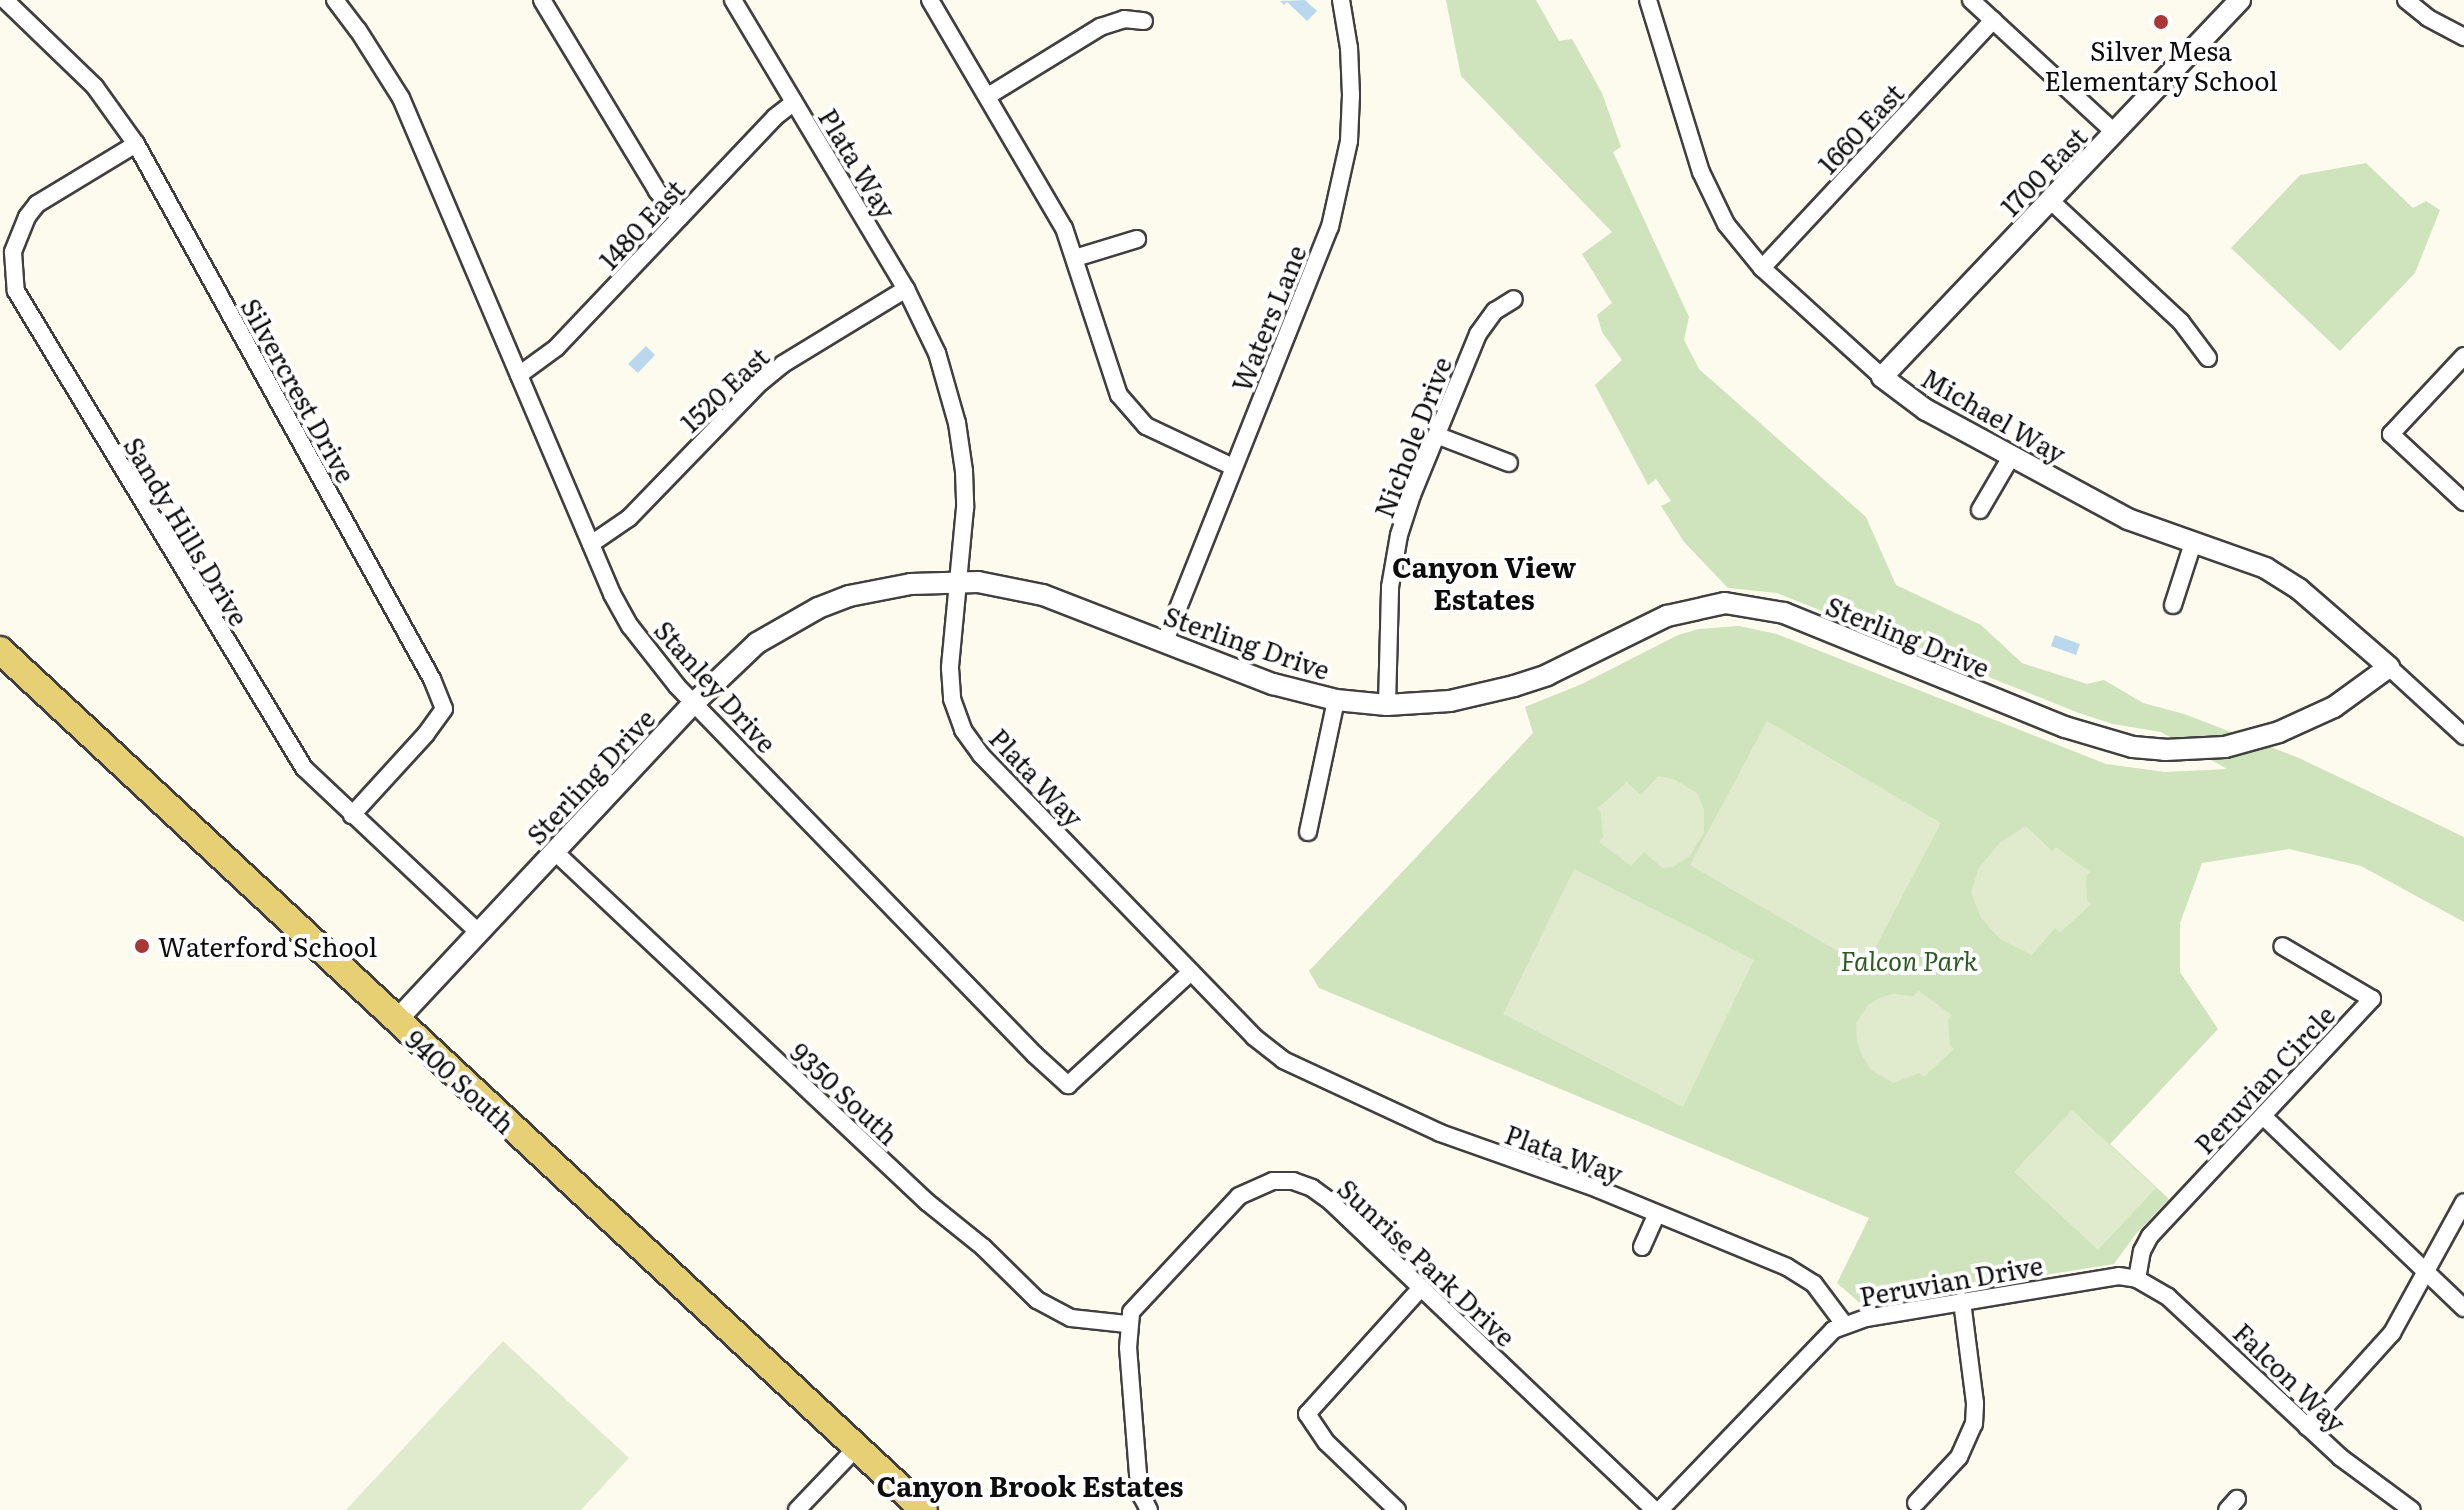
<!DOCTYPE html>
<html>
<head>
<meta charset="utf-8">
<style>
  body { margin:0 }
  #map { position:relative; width:2464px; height:1510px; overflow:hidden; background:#fdfaee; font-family:Literata,serif }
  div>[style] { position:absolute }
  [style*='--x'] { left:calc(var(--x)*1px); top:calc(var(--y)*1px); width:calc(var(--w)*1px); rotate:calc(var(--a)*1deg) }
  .green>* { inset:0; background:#cfe3bc }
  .pitch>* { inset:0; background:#e0ebcd }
  .water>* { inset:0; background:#b9d8ee }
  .roads { filter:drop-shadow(2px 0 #404040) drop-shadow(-2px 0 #404040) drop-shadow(0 2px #404040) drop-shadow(0 -2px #404040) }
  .minor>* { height:16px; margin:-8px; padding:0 8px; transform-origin:8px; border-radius:8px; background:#fff }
  .tertiary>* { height:20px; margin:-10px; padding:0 10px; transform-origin:10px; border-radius:10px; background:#fff }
  .primary>* { height:26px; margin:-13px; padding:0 13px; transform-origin:13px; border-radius:13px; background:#e7cf74 }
  .dots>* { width:22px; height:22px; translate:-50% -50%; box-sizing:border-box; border:4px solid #fff; border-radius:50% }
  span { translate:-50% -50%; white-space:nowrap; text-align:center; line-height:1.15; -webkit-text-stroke:8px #fff; paint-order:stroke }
  .poi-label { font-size:26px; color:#0d0d0d }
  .left { translate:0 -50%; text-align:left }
  .street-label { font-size:26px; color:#0d0d0d }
  .park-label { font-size:26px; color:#2f5c25; font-style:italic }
  .neighbourhood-label { font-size:28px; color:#0d0d0d; font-weight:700 }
</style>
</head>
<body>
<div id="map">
  <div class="green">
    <i style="clip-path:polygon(1446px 0,1536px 0,1559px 41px,1572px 39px,1602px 93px,1621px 147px,1613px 152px,1689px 317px,1684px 340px,1699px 369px,1866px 517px,1896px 585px,1981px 625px,2022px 663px,2087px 684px,2104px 680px,2143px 703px,2184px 714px,2299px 758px,2464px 837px,2464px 922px,2361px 866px,2289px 849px,2202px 863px,2180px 923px,2180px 972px,2218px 1029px,2110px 1144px,2169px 1199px,2135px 1235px,2114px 1264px,1861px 1304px,1837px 1283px,1869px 1218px,1319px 988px,1309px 971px,1533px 733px,1525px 707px,1582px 684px,1678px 635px,1699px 629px,1739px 626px,1777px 634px,2106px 764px,2165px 772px,2227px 769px,2161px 732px,2113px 724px,2079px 713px,1777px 593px,1728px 588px,1684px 542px,1661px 506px,1671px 501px,1656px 479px,1648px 485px,1595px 385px,1622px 360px,1602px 332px,1597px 315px,1612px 303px,1582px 254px,1612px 232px,1461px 76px)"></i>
    <i style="clip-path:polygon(2366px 163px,2413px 208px,2426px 201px,2440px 210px,2415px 273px,2340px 351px,2231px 248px,2300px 175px)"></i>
  </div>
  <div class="pitch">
    <i style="clip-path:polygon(1767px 721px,1941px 823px,1865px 967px,1690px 865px)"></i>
    <i style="clip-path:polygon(1658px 776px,1674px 779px,1697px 793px,1704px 809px,1704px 833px,1689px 857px,1673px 867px,1662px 868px,1644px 852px,1631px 866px,1599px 842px,1603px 838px,1601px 813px,1597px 809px,1627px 782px,1641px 795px)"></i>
    <i style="clip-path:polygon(2026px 826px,2052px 851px,2056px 847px,2090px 872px,2086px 876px,2087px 900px,2091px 904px,2060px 933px,2055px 928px,2032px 955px,2000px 939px,1981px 918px,1971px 892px,1979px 868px,2000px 842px)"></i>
    <i style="clip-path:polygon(1574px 869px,1754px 960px,1683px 1107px,1503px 1014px)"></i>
    <i style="clip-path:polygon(1919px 991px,1952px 1015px,1948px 1020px,1950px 1045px,1954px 1049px,1924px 1077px,1919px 1073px,1893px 1083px,1871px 1070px,1862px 1055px,1857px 1043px,1856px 1023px,1868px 1005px,1879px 998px,1892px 994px,1913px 996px)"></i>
    <i style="clip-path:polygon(2072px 1110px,2156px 1188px,2098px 1250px,2014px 1172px)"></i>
    <i style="clip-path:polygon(503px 1341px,629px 1458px,581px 1510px,346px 1510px)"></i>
  </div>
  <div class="water">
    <i style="clip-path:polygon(1305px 0,1317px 11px,1307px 21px,1287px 2px,1284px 5px,1280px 1px)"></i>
    <i style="clip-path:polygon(646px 346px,655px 355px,638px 373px,628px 364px)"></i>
    <i style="clip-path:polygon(2055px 635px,2080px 644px,2076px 655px,2051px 646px)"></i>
  </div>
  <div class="roads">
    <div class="minor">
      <i style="--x:5;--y:0;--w:125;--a:44"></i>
      <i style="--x:95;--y:87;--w:70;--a:54.3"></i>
      <i style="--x:136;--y:144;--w:611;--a:61.05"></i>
      <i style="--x:432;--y:679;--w:32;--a:68"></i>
      <i style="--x:444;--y:709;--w:31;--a:126"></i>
      <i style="--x:426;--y:734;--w:110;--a:132.4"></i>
      <i style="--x:335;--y:0;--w:38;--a:53"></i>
      <i style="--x:358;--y:30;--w:80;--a:57.7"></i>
      <i style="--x:401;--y:98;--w:539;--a:66.95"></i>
      <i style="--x:612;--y:594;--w:37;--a:61"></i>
      <i style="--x:630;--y:626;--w:76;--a:51.9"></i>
      <i style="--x:677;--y:686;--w:514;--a:45.87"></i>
      <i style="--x:1035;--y:1055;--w:45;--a:42.3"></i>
      <i style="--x:1068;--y:1085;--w:167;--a:-42.6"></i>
      <i style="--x:542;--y:0;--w:223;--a:58.9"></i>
      <i style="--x:657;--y:191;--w:35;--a:49"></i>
      <i style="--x:733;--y:0;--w:337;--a:59.1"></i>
      <i style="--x:906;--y:289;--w:71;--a:64.2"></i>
      <i style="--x:937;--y:353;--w:73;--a:74.1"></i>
      <i style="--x:957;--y:423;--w:49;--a:81.7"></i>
      <i style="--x:964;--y:471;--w:37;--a:88"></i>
      <i style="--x:965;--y:508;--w:161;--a:95.4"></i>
      <i style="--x:950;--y:668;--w:31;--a:86"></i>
      <i style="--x:952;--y:699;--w:33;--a:70"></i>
      <i style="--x:963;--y:730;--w:31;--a:54"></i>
      <i style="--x:981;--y:755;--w:392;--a:45.9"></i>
      <i style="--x:1254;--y:1037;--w:37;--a:38"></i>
      <i style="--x:1283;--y:1060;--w:173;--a:24.9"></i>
      <i style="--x:1440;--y:1133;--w:168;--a:19.5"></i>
      <i style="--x:1598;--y:1189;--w:204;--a:22.4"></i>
      <i style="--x:1787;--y:1267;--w:32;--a:32"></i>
      <i style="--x:1814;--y:1284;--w:50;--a:53.1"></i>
      <i style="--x:930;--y:0;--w:264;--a:59.6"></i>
      <i style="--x:1064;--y:228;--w:176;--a:71.8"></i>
      <i style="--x:1119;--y:395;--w:41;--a:48.9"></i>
      <i style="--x:1146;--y:426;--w:96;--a:25.2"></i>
      <i style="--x:1648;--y:0;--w:180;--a:72.9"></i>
      <i style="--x:1701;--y:172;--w:58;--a:64.3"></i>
      <i style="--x:1726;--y:224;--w:57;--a:50.7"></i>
      <i style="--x:1762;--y:268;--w:162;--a:42.2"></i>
      <i style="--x:1971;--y:0;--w:196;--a:42.7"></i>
      <i style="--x:2406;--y:0;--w:28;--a:39"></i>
      <i style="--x:2428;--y:18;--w:41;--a:27.8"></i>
      <i style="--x:988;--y:96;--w:132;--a:-31.6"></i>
      <i style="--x:1100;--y:27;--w:25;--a:-18"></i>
      <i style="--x:1124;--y:19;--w:20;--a:6"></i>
      <i style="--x:136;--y:144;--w:116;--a:148.8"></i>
      <i style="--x:37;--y:204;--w:16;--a:128"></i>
      <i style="--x:27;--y:217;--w:38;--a:112"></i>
      <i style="--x:13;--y:252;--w:39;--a:86"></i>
      <i style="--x:16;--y:291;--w:557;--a:58.88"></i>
      <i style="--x:304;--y:768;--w:239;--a:43.3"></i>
      <i style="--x:2052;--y:202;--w:176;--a:42.9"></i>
      <i style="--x:2181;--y:322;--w:45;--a:53.1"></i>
      <i style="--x:1075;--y:258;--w:65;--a:-17"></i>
      <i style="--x:1762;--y:268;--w:339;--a:-47"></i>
      <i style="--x:2464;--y:356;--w:107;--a:133.1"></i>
      <i style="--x:2391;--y:434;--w:100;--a:43"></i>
      <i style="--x:519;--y:375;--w:46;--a:-36.1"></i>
      <i style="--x:556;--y:348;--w:318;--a:-46.5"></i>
      <i style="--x:775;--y:117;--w:24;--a:-38"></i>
      <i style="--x:1436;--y:435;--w:78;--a:21"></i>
      <i style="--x:1980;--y:510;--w:61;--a:-59.7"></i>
      <i style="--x:591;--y:544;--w:46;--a:-34.4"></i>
      <i style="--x:629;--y:518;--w:190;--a:-45.9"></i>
      <i style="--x:761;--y:382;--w:28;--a:-39"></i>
      <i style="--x:783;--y:364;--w:144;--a:-31.4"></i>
      <i style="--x:2173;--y:605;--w:65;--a:-72.1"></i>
      <i style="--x:1165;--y:641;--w:446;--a:-68.3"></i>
      <i style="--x:1330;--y:227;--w:88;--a:-77.5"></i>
      <i style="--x:1349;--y:141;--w:46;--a:-87.5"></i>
      <i style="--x:1351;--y:95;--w:47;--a:-92.4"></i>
      <i style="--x:1349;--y:48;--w:49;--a:-99.5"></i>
      <i style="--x:2389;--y:667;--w:102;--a:42.6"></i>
      <i style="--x:1387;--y:705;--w:118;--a:-88.5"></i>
      <i style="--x:1390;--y:587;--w:53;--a:-80.2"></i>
      <i style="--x:1399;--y:535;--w:42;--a:-72"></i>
      <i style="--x:1412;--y:495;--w:174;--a:-67.7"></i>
      <i style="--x:1478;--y:334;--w:29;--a:-54"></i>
      <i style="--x:1495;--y:311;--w:22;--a:-32"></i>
      <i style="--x:1308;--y:832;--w:135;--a:-78"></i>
      <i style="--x:554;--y:851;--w:512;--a:43.26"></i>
      <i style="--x:927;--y:1202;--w:72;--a:38.8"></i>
      <i style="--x:983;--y:1247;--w:76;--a:44.5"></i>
      <i style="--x:1037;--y:1300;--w:38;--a:28"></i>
      <i style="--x:1071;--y:1318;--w:56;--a:6.1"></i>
      <i style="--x:2263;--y:1116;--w:278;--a:43.7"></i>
      <i style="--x:1642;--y:1247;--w:36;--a:-66"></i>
      <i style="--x:2137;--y:1279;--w:28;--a:-80"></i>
      <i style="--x:2142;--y:1251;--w:17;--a:-62"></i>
      <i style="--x:2150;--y:1236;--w:325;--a:-46.9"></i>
      <i style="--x:2372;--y:999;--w:104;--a:-149.5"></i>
      <i style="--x:2307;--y:1427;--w:127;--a:-47.9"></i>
      <i style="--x:2392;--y:1333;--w:149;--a:-61.2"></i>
      <i style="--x:1916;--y:1503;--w:63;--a:-46.9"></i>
      <i style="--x:1959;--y:1457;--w:36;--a:-66"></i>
      <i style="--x:1974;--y:1424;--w:21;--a:-87"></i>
      <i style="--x:1975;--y:1403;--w:103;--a:-97.3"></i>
      <i style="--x:797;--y:1510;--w:86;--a:-46.4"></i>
      <i style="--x:1149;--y:1510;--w:15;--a:-118"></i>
      <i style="--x:1142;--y:1497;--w:23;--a:-100"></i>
      <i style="--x:1138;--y:1474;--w:126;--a:-94.5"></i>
      <i style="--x:1128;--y:1348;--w:36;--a:-85"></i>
      <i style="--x:1131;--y:1312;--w:158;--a:-47"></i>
      <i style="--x:1239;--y:1196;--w:37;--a:-24"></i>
      <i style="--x:1273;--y:1181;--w:20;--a:0"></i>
      <i style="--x:1293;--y:1181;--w:20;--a:20"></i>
      <i style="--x:1312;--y:1188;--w:24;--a:36"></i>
      <i style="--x:1331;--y:1202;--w:446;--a:43.6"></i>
      <i style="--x:1397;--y:1510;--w:98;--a:-136.2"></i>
      <i style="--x:1326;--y:1442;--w:34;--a:-124"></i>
      <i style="--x:1307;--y:1414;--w:170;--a:-47.9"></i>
      <i style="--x:1660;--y:1510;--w:250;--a:-46.1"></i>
      <i style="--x:1833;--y:1330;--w:35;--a:-20"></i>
      <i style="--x:1866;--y:1318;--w:256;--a:-9.4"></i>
      <i style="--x:2119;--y:1276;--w:18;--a:9"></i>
      <i style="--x:2137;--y:1279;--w:36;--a:30"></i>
      <i style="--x:2168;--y:1297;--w:235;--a:42.9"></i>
      <i style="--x:2340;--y:1457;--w:89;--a:36.4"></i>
      <i style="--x:2227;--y:1510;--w:15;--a:-48"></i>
    </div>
    <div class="tertiary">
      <i style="--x:396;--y:1021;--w:436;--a:-46.9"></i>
      <i style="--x:694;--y:703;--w:87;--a:-43.6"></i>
      <i style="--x:757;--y:643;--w:70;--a:-29.8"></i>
      <i style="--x:818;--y:608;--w:33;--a:-21"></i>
      <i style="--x:849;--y:596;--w:63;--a:-11"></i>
      <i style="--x:911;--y:584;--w:67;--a:-1.7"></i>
      <i style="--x:978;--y:582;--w:66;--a:11.3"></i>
      <i style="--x:1043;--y:595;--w:247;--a:21.2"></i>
      <i style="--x:1273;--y:684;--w:65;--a:14.3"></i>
      <i style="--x:1336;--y:700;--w:51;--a:5.6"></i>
      <i style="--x:1387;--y:705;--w:63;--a:-3.6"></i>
      <i style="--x:1450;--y:701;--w:66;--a:-13.2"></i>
      <i style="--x:1514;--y:686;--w:35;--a:-18"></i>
      <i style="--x:1547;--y:675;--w:134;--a:-26.2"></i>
      <i style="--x:1667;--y:616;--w:59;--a:-12.6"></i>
      <i style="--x:1725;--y:603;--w:60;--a:9.6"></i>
      <i style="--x:1784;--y:613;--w:303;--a:22.1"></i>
      <i style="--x:2065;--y:727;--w:71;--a:16.4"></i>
      <i style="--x:2133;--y:747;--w:32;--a:5"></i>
      <i style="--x:2165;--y:750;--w:60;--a:-2.9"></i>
      <i style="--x:2225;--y:747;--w:56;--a:-15.5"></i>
      <i style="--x:2279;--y:732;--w:60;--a:-24.4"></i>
      <i style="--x:2334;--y:707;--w:68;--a:-36"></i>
      <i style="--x:2389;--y:667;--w:119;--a:-139.1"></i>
      <i style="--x:2299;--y:589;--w:39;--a:-148"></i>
      <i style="--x:2266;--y:568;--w:146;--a:-160.5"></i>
      <i style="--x:2128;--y:519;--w:230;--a:-151.6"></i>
      <i style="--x:1926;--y:410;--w:55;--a:-143.1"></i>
      <i style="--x:1882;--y:377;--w:520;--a:-46.48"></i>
    </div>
    <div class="primary">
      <i style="--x:0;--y:650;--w:1262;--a:42.95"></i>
    </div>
  </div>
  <div class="dots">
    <i style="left:2161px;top:22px;background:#aa3738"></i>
    <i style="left:142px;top:946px;background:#aa3738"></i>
  </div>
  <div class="poi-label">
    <span style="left:2161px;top:65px">Silver Mesa<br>Elementary School</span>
    <span class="left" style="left:158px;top:946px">Waterford School</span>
  </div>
  <div class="street-label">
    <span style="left:1860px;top:128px;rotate:-47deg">1660 East</span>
    <span style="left:858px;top:163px;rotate:59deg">Plata Way</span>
    <span style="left:2043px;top:171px;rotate:-46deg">1700 East</span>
    <span style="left:641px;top:224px;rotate:-47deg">1480 East</span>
    <span style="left:1268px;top:318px;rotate:-68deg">Waters Lane</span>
    <span style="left:724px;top:389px;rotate:-43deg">1520 East</span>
    <span style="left:299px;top:390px;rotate:61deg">Silvercrest Drive</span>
    <span style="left:1994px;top:415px;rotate:30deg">Michael Way</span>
    <span style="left:1412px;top:437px;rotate:-69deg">Nichole Drive</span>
    <span style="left:187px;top:531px;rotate:59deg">Sandy Hills Drive</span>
    <span style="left:1908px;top:636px;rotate:22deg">Sterling Drive</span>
    <span style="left:1247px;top:642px;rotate:19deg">Sterling Drive</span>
    <span style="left:716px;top:686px;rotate:48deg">Stanley Drive</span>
    <span style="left:590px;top:776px;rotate:-47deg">Sterling Drive</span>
    <span style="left:1037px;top:777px;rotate:47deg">Plata Way</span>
    <span style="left:2264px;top:1079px;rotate:-47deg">Peruvian Circle</span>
    <span style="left:461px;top:1081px;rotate:43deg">9400 South</span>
    <span style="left:845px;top:1093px;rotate:43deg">9350 South</span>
    <span style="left:1564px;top:1153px;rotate:20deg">Plata Way</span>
    <span style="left:1427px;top:1262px;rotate:43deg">Sunrise Park Drive</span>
    <span style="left:1951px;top:1280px;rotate:-10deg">Peruvian Drive</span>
    <span style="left:2290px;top:1377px;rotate:44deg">Falcon Way</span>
  </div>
  <div class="park-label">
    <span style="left:1909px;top:960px">Falcon Park</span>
  </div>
  <div class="neighbourhood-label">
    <span style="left:1484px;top:582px">Canyon View<br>Estates</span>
    <span style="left:1030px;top:1485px">Canyon Brook Estates</span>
  </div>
</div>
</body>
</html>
